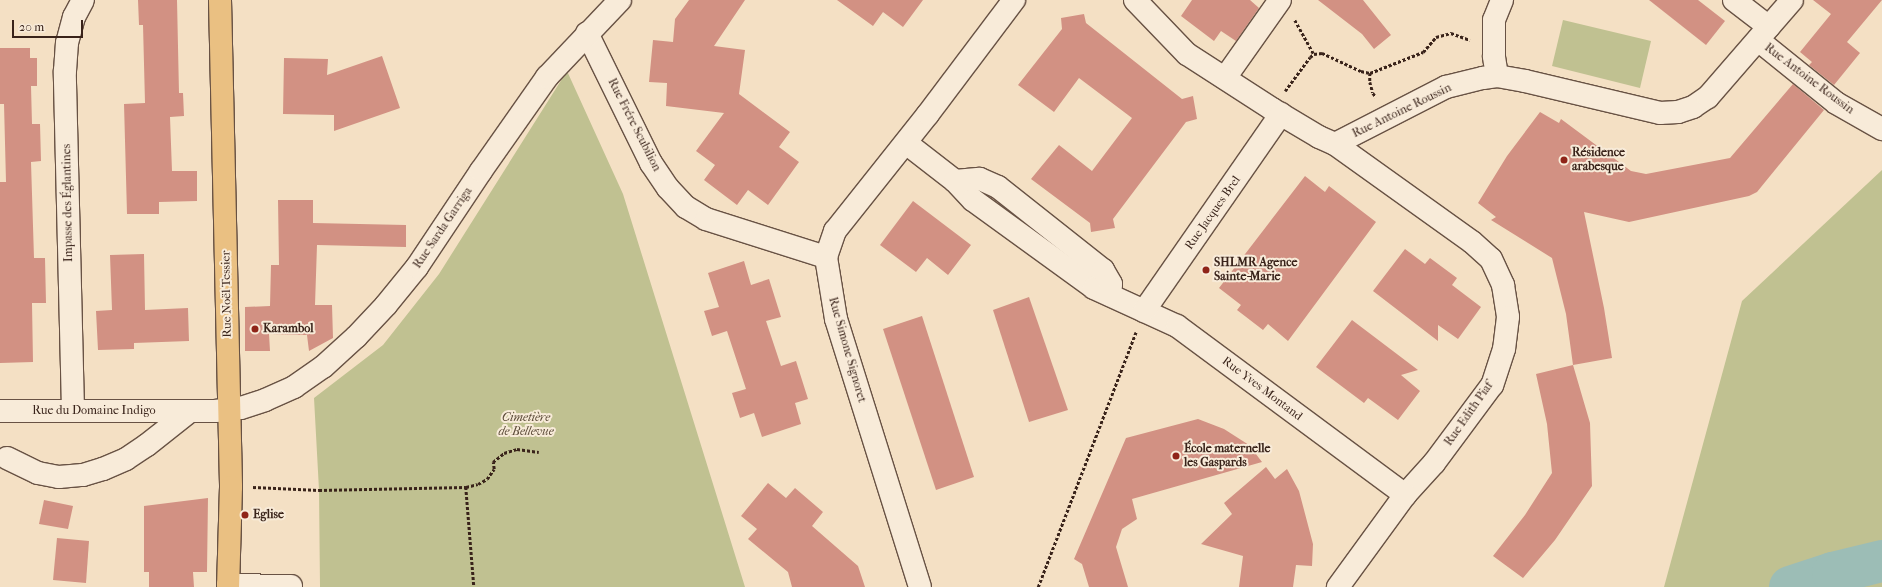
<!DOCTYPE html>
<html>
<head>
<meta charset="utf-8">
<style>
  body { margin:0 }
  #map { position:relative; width:1882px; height:587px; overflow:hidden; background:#f4e0c4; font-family:"IM FELL French Canon",serif }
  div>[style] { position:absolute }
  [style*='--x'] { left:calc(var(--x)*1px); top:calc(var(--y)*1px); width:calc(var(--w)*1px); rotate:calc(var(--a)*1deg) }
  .green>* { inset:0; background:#c0c191 }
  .river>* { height:42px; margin:-21px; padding:0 21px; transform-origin:21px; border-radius:21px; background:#9cbdb6 }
  .building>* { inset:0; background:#d29183 }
  .path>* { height:2.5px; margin-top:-1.25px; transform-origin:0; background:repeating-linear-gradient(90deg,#39231a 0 3px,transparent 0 5px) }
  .roads { filter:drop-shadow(1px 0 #685244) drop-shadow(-1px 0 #685244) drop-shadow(0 1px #685244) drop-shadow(0 -1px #685244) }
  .minor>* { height:22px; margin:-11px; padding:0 11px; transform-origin:11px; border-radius:11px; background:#f8ebd9 }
  .major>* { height:22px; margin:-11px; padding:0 11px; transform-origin:11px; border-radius:11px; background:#eac082 }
  .dots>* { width:11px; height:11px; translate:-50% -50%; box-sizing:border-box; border:2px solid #f8ebd9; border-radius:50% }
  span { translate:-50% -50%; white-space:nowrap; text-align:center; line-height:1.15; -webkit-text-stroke:4px #f8ebd9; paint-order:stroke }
  .street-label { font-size:12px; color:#39231a }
  .poi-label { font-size:12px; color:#39231a; font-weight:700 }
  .left { translate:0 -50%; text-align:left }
  .park-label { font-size:12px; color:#5b4a38; font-style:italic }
  .scale { position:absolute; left:12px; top:20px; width:71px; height:18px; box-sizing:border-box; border:2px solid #39231a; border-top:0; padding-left:5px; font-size:12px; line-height:14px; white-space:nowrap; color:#39231a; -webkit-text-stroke:3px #f8ebd9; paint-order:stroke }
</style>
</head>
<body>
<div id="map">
  <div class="green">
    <i style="clip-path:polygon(1563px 20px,1651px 41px,1640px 88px,1552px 66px)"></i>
    <i style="clip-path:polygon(567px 71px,623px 194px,745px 587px,320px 587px,319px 490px,314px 398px,383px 345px,439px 274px)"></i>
    <i style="clip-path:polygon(1882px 170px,1882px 587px,1664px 587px,1742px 301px)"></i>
  </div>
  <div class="river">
    <i style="--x:1790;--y:587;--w:45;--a:-18"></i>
    <i style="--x:1833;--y:573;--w:50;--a:-13.8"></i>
  </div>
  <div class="building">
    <i style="clip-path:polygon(138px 0,177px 0,179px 93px,183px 93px,184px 116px,170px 117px,172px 171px,197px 171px,197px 201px,159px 202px,159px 214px,127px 214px,124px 104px,145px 103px,143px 25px,139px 25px)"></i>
    <i style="clip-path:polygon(689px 0,745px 0,714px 46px,745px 50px,739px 94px,790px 132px,779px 147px,799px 162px,768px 205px,748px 190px,737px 205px,704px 180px,715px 165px,696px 151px,724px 113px,666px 106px,667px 83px,649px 82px,653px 40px,673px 42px,675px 19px)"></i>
    <i style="clip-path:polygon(837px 0,923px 0,903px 27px,883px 12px,873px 26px)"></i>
    <i style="clip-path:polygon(1192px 0,1250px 0,1259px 8px,1236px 41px,1221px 31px,1214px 41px,1181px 16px)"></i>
    <i style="clip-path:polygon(1318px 0,1363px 0,1391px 35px,1374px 49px,1362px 34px)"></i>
    <i style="clip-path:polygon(1649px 0,1698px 0,1725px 21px,1706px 45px)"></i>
    <i style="clip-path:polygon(1813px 0,1882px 0,1847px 42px,1860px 53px,1834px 85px,1809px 65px,1812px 62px,1800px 52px,1831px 14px)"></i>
    <i style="clip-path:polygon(1084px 14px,1086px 23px,1182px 99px,1193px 96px,1197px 119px,1186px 122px,1113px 219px,1115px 228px,1091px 232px,1090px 223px,1031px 179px,1059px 145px,1092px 171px,1132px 118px,1079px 78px,1054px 112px,1018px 85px,1062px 29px,1061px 18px)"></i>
    <i style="clip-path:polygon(0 48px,30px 48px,30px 58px,37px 58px,37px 86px,31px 86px,32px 124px,40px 124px,41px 161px,31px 162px,34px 258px,45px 258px,46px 303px,32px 303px,33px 362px,0 363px,0 182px,6px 182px,4px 104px,0 104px)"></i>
    <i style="clip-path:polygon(382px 56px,400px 108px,334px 131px,334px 115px,283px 114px,284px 58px,328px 59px,327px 75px)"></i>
    <i style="clip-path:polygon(1793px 84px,1824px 110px,1757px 192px,1749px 196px,1629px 222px,1584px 212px,1604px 308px,1612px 358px,1573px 365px,1566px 314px,1552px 258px,1491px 220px,1496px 217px,1478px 203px,1507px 156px,1540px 112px,1559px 123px,1561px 119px,1631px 171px,1646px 174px,1730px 158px)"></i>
    <i style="clip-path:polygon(1305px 176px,1325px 192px,1329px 186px,1376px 222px,1288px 341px,1268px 324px,1263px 330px,1237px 310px,1241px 305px,1219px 288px)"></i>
    <i style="clip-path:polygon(278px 200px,313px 200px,313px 223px,406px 225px,406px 247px,317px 245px,315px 305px,332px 305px,333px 338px,309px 351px,307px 335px,269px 334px,270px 351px,245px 351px,245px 307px,270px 306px,271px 265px,279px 265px)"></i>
    <i style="clip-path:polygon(913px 201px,971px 245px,948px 275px,927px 258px,916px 272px,880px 245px)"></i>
    <i style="clip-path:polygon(1405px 249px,1425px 264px,1430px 258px,1457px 278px,1452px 285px,1481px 307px,1458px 339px,1438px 325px,1438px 341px,1373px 291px)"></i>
    <i style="clip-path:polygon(144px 254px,145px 310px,188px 308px,189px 341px,134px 343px,134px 349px,98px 350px,96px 311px,112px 310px,110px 255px)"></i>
    <i style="clip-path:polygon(744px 261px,751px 285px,769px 279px,781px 317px,766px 321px,781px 366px,796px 361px,808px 399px,795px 403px,801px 424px,762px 437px,754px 413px,740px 418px,732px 393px,746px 389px,727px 331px,712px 336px,704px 311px,719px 307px,708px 273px)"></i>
    <i style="clip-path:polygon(1029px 297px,1068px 410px,1029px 422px,993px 310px)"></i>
    <i style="clip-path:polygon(922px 316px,974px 477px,936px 490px,883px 329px)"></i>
    <i style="clip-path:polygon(1352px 320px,1418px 370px,1401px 375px,1420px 391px,1398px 420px,1368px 398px,1364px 403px,1316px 367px)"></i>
    <i style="clip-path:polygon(1573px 365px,1590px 423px,1592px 486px,1555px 540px,1523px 578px,1493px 556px,1525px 515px,1552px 473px,1547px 424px,1536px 374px)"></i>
    <i style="clip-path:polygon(1198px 419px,1224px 429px,1249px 445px,1262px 462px,1132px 499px,1137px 519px,1122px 529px,1116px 547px,1128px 587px,1089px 587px,1082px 564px,1074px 559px,1126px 438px)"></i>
    <i style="clip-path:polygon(1266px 467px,1275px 479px,1287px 469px,1299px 491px,1313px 544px,1312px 566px,1296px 565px,1293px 587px,1239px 587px,1243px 556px,1201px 544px,1232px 514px,1224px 503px)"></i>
    <i style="clip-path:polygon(768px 483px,786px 498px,795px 488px,823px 512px,812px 526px,858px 566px,865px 587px,792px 587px,788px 572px,748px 539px,757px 529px,741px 516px)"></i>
    <i style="clip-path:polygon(208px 498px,207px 572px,193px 572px,194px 587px,149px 587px,149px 572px,144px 572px,144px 506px)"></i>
    <i style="clip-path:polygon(44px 500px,73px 506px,68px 529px,39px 524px)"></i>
    <i style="clip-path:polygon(57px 538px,89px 541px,86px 583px,53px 580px)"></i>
  </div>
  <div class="path">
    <i style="--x:1295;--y:20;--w:39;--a:61"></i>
    <i style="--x:1370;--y:73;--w:9;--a:90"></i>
    <i style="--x:1370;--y:82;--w:11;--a:75"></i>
    <i style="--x:1373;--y:93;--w:5;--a:53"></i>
    <i style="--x:1285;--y:91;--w:42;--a:-53.7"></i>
    <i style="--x:1310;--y:57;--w:5;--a:-37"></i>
    <i style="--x:1314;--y:54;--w:8;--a:-7"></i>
    <i style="--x:1322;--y:53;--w:43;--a:24.8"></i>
    <i style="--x:1361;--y:71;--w:9;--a:13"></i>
    <i style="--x:1370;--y:73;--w:57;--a:-21.6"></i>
    <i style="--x:1423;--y:52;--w:20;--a:-49"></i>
    <i style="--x:1436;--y:37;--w:16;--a:-15"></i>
    <i style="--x:1451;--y:33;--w:20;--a:20"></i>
    <i style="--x:253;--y:487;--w:66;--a:2.6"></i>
    <i style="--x:319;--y:490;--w:147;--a:-1.2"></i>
    <i style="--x:466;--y:487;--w:12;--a:-14"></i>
    <i style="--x:478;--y:484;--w:10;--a:-29"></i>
    <i style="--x:487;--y:479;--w:12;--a:-55"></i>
    <i style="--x:494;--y:469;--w:7;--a:-98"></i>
    <i style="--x:493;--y:462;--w:14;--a:-39"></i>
    <i style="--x:504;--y:453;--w:14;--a:-17"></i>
    <i style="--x:517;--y:449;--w:22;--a:8"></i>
    <i style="--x:466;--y:487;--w:100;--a:85.4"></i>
    <i style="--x:1038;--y:587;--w:273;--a:-69"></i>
  </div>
  <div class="roads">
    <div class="minor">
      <i style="--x:1135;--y:0;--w:75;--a:46.1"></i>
      <i style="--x:1187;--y:54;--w:101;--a:32.9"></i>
      <i style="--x:1272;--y:109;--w:55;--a:30.8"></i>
      <i style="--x:1319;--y:137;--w:17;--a:24"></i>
      <i style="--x:1335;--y:144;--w:168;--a:35.6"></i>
      <i style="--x:1472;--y:242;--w:25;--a:42"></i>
      <i style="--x:1491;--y:259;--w:29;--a:65"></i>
      <i style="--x:1503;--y:285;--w:32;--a:81"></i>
      <i style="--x:1508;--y:317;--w:32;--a:97"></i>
      <i style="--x:1504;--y:349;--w:38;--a:108"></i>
      <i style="--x:1492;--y:385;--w:97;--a:126.6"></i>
      <i style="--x:1434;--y:463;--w:43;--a:132.2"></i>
      <i style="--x:1405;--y:495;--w:114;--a:126.1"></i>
      <i style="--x:1734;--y:0;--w:44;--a:37.6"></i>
      <i style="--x:587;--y:33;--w:145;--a:63.8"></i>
      <i style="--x:651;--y:163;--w:30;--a:56"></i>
      <i style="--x:668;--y:188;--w:26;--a:47"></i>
      <i style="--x:686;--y:207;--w:23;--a:31"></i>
      <i style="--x:706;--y:219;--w:126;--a:17.6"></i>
      <i style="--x:1758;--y:40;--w:100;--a:38.9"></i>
      <i style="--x:1836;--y:103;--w:53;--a:29.5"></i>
      <i style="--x:1497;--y:76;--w:20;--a:-99"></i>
      <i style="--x:1494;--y:56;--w:36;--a:-90"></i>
      <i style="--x:1494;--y:20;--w:22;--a:-68"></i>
      <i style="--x:1225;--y:78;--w:95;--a:-54.8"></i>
      <i style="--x:906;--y:143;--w:62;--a:37.8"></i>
      <i style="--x:955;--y:181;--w:26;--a:47"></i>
      <i style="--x:973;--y:200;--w:150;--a:36"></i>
      <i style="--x:1094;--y:288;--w:91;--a:24.6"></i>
      <i style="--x:1177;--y:326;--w:284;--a:36.5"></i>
      <i style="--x:1335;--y:144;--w:125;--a:-27.2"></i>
      <i style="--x:1446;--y:87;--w:38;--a:-14"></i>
      <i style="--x:1483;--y:78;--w:14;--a:-8"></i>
      <i style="--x:1497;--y:76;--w:28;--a:10"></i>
      <i style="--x:1525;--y:81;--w:139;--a:13.3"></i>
      <i style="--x:1660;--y:113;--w:18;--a:-3"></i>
      <i style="--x:1678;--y:112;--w:16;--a:-18"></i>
      <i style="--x:1693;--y:107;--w:18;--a:-34"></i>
      <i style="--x:1708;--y:97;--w:128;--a:-49.1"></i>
      <i style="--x:955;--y:181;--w:25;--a:-5"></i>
      <i style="--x:980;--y:179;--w:20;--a:24"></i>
      <i style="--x:998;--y:187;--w:134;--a:38.3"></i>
      <i style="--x:1103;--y:270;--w:16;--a:60"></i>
      <i style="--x:1111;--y:284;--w:11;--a:95"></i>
      <i style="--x:1144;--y:311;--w:240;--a:-55.2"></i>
      <i style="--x:73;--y:410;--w:339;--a:-91.4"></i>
      <i style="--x:65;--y:71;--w:28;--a:-86"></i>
      <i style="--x:67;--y:43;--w:27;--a:-75"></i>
      <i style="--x:74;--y:17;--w:19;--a:-62"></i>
      <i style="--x:0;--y:411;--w:215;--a:0"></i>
      <i style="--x:215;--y:411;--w:26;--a:-7"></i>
      <i style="--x:241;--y:408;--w:25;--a:-18"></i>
      <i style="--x:265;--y:400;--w:32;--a:-24"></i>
      <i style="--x:294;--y:387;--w:35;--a:-35"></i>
      <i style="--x:323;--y:367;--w:45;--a:-42.3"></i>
      <i style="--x:356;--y:337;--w:44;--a:-46.8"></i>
      <i style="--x:386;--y:305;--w:49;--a:-50.8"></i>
      <i style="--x:417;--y:267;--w:115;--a:-56.3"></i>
      <i style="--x:481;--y:171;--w:115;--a:-54.9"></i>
      <i style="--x:547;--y:77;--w:106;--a:-46.5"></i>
      <i style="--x:7;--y:458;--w:34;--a:26"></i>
      <i style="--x:38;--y:473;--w:21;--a:11"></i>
      <i style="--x:59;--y:477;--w:24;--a:-5"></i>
      <i style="--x:83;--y:475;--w:21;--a:-17"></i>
      <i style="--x:103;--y:469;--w:25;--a:-23"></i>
      <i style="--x:126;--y:459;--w:25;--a:-34"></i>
      <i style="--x:147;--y:445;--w:53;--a:-38.2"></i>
      <i style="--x:228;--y:585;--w:63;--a:0.9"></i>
      <i style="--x:920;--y:587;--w:281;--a:-107.4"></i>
      <i style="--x:836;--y:319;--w:63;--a:-99.2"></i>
      <i style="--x:826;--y:257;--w:28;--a:-71"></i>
      <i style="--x:835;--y:231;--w:149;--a:-51.5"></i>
      <i style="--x:928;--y:114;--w:143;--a:-53"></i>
    </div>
    <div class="major">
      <i style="--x:220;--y:0;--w:487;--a:88.7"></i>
      <i style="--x:231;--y:487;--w:100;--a:91.7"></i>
    </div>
  </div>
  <div class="dots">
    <i style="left:1564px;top:160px;background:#8f2418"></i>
    <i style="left:1206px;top:270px;background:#8f2418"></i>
    <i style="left:255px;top:329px;background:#8f2418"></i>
    <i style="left:1176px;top:456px;background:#8f2418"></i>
    <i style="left:245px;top:515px;background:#8f2418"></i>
  </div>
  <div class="street-label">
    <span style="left:1809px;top:79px;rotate:37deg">Rue Antoine Roussin</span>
    <span style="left:1402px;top:111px;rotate:-26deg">Rue Antoine Roussin</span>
    <span style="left:634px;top:125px;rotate:63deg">Rue Frére Scubilion</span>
    <span style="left:68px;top:203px;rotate:-91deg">Impasse des Églantines</span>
    <span style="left:1213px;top:213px;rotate:-55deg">Rue Jacques Brel</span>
    <span style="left:443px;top:228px;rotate:-56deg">Rue Sarda Garriga</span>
    <span style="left:227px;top:294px;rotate:-91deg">Rue Noël Tessier</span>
    <span style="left:847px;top:350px;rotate:74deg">Rue Simone Signoret</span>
    <span style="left:1262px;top:389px;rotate:37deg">Rue Yves Montand</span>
    <span style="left:94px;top:411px">Rue du Domaine Indigo</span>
    <span style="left:1469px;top:414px;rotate:-55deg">Rue Edith Piaf</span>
  </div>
  <div class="poi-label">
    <span class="left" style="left:1572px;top:160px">Résidence<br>arabesque</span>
    <span class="left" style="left:1214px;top:270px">SHLMR Agence<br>Sainte-Marie</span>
    <span class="left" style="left:263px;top:329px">Karambol</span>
    <span class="left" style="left:1184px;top:456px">École maternelle<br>les Gaspards</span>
    <span class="left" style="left:253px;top:515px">Eglise</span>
  </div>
  <div class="park-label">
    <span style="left:526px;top:425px">Cimetière<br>de Bellevue</span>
  </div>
  <div class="scale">20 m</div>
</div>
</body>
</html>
